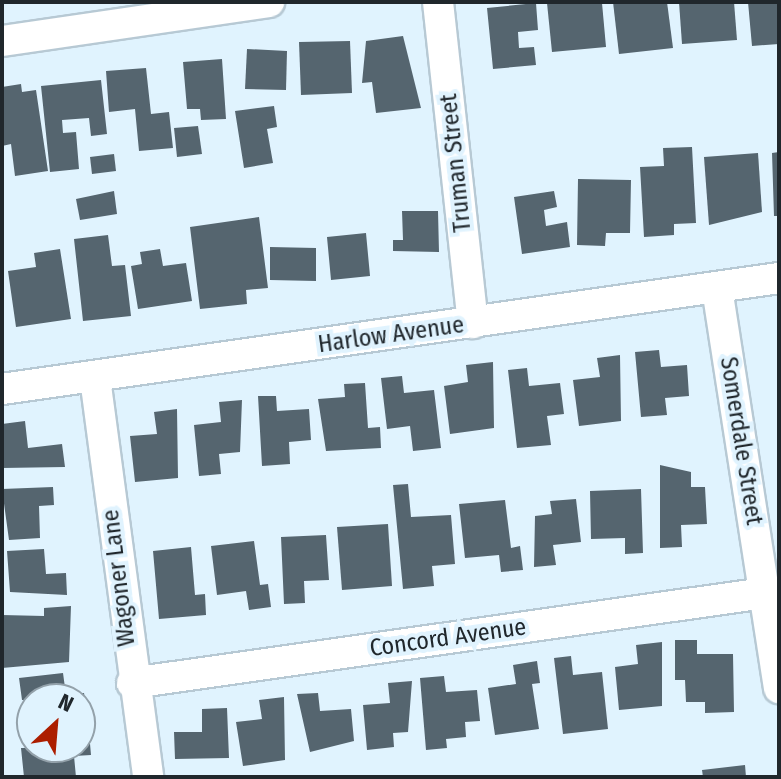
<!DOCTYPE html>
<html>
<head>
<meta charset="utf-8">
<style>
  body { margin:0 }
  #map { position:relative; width:781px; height:779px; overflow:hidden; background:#e0f3fe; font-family:"Fira Sans Condensed",sans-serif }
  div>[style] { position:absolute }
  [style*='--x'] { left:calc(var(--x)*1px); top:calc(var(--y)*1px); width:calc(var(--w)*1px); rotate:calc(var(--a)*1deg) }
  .building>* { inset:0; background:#55656f }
  .roads { filter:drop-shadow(2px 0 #b7c9d4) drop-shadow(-2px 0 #b7c9d4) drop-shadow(0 2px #b7c9d4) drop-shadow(0 -2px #b7c9d4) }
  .minor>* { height:30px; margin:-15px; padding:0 15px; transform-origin:15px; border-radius:15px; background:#fff }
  span { translate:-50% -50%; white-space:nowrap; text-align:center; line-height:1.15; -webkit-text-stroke:8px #e0f3fe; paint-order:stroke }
  .street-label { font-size:24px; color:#20272c }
  .frame { position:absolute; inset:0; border:4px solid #20272c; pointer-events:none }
  .north { position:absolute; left:16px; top:683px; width:80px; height:80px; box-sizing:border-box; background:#e0f3fe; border:2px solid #93a1aa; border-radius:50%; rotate:26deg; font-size:22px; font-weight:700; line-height:32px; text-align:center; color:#20272c }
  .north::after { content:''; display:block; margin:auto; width:28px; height:36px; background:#ac1e00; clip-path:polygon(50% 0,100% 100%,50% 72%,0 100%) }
</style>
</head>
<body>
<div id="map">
  <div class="building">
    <i style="clip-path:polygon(556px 2px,602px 3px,606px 47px,552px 52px,547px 3px)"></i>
    <i style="clip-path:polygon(613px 2px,667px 2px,673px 48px,619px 54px)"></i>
    <i style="clip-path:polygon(679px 2px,734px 2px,737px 40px,682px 44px)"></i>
    <i style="clip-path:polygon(748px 2px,779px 2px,779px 44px,752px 46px)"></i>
    <i style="clip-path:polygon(536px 3px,538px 30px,518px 32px,519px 48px,534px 47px,536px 65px,493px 69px,487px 8px)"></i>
    <i style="clip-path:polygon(403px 36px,421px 108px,376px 113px,372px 82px,362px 83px,366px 41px)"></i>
    <i style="clip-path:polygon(350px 41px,352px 93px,301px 95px,299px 42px)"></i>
    <i style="clip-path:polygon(247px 49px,287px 51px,286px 90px,245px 89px)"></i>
    <i style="clip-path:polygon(222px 59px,226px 119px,201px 120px,200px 109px,187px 109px,183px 62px)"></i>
    <i style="clip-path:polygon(146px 68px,151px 114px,169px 112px,173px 148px,139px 151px,135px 109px,109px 112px,106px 71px)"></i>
    <i style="clip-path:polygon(101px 80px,107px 134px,91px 136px,89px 118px,62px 120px,63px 133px,76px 132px,79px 169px,50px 172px,41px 86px)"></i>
    <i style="clip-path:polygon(21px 84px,22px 92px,36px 90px,48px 171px,15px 176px,11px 144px,2px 146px,2px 87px)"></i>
    <i style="clip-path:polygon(274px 106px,277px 127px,267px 129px,273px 163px,244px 168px,235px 111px)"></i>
    <i style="clip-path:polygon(198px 126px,202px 154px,177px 157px,174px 128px)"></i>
    <i style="clip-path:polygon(692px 147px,696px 223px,674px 224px,674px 235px,644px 237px,640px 167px,664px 166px,663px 148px)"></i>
    <i style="clip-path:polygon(779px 152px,779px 216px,774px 216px,772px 153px)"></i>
    <i style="clip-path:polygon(758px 153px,762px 212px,709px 225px,704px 157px)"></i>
    <i style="clip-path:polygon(114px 154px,116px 171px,92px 174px,90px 157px)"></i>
    <i style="clip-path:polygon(578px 179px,631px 180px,630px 233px,606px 233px,605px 246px,577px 245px)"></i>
    <i style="clip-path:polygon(114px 191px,117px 214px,80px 220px,76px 199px)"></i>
    <i style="clip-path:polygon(554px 191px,557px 207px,544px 210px,546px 226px,567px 222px,570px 247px,522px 254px,514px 197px)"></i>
    <i style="clip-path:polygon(402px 211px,438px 211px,439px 252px,393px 251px,393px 240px,403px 240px)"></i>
    <i style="clip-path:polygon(259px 217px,268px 288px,246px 290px,247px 304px,200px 309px,190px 227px)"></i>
    <i style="clip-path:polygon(366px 233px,370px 276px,331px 280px,327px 237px)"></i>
    <i style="clip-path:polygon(108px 235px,112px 266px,125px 265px,131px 316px,83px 321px,74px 239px)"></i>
    <i style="clip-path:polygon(270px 247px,316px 248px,316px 281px,270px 280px)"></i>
    <i style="clip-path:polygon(60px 249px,71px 319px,16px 327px,8px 271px,36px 267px,34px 253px)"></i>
    <i style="clip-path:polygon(160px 249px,163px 266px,186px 263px,192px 301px,138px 309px,131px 266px,142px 264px,140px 252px)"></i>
    <i style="clip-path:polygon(659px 350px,661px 367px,687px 365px,689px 396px,665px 398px,667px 415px,641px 417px,635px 352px)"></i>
    <i style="clip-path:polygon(620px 355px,621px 421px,579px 426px,573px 380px,600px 377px,597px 358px)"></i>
    <i style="clip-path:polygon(493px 362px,494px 428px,450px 434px,444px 386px,468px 382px,466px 365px)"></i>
    <i style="clip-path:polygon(527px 368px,529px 386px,560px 383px,564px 414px,547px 416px,551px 445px,517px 448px,508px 370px)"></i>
    <i style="clip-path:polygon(402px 376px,404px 393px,434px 390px,441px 448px,413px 451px,410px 426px,387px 429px,381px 378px)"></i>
    <i style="clip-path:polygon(365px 383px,368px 428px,380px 427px,381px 448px,326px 451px,318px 399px,345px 397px,344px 384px)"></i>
    <i style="clip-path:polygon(258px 396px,276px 396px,277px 411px,309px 409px,311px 440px,289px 442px,290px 464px,262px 466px)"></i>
    <i style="clip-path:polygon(242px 400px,240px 452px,219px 454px,221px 474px,199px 476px,194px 425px,221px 422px,219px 402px)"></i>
    <i style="clip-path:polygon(177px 409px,178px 478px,135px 482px,130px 436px,157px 434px,154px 412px)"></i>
    <i style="clip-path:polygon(25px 421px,28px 448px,62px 444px,65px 467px,2px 468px,2px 424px)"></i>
    <i style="clip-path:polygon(660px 465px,691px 472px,691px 487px,705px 487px,707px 524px,681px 525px,682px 547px,660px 548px)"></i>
    <i style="clip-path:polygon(408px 484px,411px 517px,451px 515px,455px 564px,432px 566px,434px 586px,403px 589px,393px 485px)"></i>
    <i style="clip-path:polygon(53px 487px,54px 505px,39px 506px,40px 538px,9px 540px,2px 489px)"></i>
    <i style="clip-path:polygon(641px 489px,643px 553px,625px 554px,625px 538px,591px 539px,590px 491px)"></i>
    <i style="clip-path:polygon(576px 499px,581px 542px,553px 545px,556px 565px,534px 567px,535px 516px,552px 514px,550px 501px)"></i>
    <i style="clip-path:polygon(505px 500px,511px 548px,520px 546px,523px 570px,501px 572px,499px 555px,465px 558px,459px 504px)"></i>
    <i style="clip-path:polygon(388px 524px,392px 586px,342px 590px,337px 527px)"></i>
    <i style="clip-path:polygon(326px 535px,329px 580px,304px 581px,305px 603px,284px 604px,281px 537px)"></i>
    <i style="clip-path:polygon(254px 541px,260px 585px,268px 584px,271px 607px,249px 610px,246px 591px,217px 595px,211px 546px)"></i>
    <i style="clip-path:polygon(191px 547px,195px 595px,205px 594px,206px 615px,159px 619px,153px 551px)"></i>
    <i style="clip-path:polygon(44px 549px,46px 574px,66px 573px,67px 595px,10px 592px,7px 551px)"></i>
    <i style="clip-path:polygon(71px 606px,69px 662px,2px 668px,2px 615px,44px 616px,44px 608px)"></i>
    <i style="clip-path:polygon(675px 640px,697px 640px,697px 654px,733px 654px,734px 712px,705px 713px,705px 702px,686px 702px,685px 680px,675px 680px)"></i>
    <i style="clip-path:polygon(662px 642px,662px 706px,619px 710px,615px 667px,638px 664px,636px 645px)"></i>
    <i style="clip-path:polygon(571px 656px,573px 675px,602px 672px,608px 729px,563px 734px,554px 658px)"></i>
    <i style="clip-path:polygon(537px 661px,540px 683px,532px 684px,539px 729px,495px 735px,488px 688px,516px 684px,513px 665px)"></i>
    <i style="clip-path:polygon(63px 673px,66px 695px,84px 693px,88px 719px,80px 720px,80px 699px,22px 700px,19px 678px)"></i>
    <i style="clip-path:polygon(444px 676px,446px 692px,477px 690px,480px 721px,465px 722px,466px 737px,446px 739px,447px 748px,426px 750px,420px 678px)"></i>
    <i style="clip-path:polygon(412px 681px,408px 732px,393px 733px,394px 747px,367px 750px,363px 705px,390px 703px,388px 683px)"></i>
    <i style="clip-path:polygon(318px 693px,320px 711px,351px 709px,354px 741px,310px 752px,297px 694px)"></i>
    <i style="clip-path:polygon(284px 697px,285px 760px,243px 766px,236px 722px,262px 719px,259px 700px)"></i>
    <i style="clip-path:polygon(227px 708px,229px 758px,175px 759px,174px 732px,202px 732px,202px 709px)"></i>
    <i style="clip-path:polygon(80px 732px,89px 732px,91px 755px,74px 756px,76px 777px,24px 777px,21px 748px,80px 747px)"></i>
    <i style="clip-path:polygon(745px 765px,746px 777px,703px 777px,702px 770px)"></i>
  </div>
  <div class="roads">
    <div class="minor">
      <i style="--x:438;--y:2;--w:323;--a:83.8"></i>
      <i style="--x:2;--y:41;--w:270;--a:-8.3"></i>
      <i style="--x:717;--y:288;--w:405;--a:81.2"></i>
      <i style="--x:95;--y:378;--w:403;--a:82.4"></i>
      <i style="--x:2;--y:389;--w:785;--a:-8.13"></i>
      <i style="--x:132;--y:683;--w:638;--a:-8.1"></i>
    </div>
  </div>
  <div class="street-label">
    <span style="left:456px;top:163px;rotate:-96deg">Truman Street</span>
    <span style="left:391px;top:335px;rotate:-8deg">Harlow Avenue</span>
    <span style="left:741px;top:441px;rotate:81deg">Somerdale Street</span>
    <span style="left:119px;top:578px;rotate:-97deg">Wagoner Lane</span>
    <span style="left:448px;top:638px;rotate:-8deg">Concord Avenue</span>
  </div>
  <div class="frame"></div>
  <div class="north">N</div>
</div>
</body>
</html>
